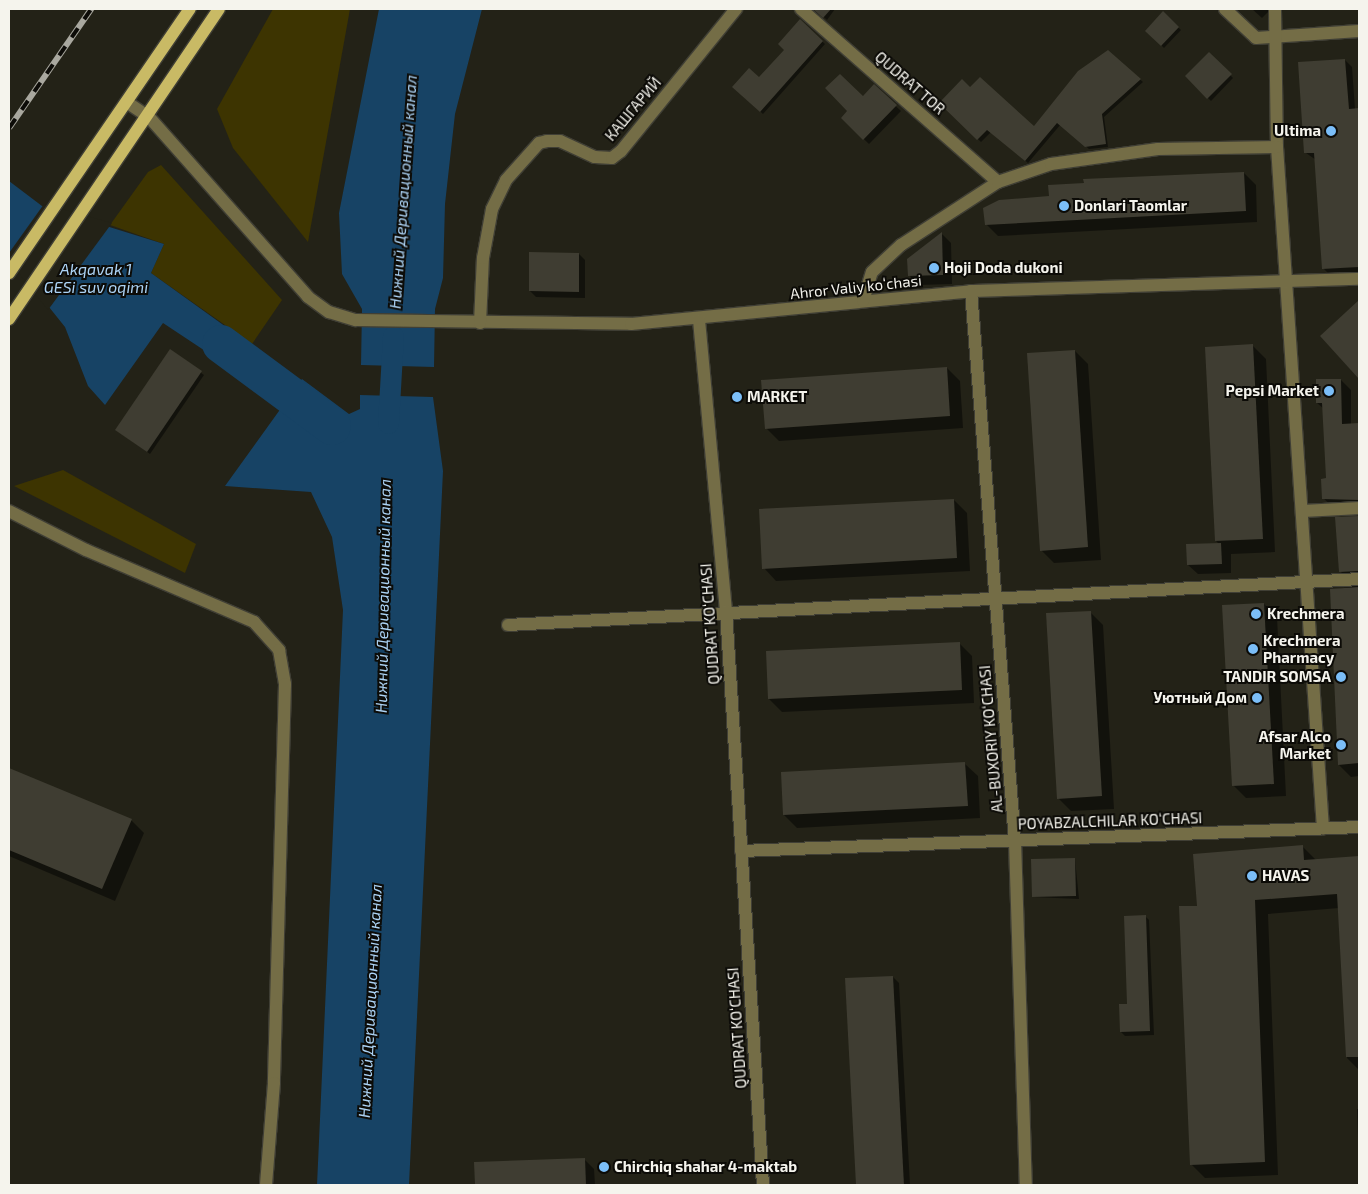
<!DOCTYPE html>
<html>
<head>
<meta charset="utf-8">
<style>
  body { margin:0 }
  #map { position:relative; width:1368px; height:1194px; overflow:hidden; background:#232217; font-family:"Exo 2",sans-serif }
  div>[style] { position:absolute }
  [style*='--x'] { left:calc(var(--x)*1px); top:calc(var(--y)*1px); width:calc(var(--w)*1px); rotate:calc(var(--a)*1deg) }
  .green>* { inset:0; background:#3d3401 }
  .water>* { inset:0; background:#174365 }
  .pier>* { inset:0; background:#232217 }
  .shadow>* { inset:0; background:#0007 }
  .canal>* { height:21px; margin:-10.5px; padding:0 10.5px; transform-origin:10.5px; border-radius:10.5px; background:#174365 }
  .river>* { height:38px; margin:-19px; padding:0 19px; transform-origin:19px; border-radius:19px; background:#174365 }
  .building>* { inset:0; background:#3f3d32 }
  .roads { filter:drop-shadow(1px 0 #403f35) drop-shadow(-1px 0 #403f35) drop-shadow(0 1px #403f35) drop-shadow(0 -1px #403f35) }
  .minor>* { height:12px; margin:-6px; padding:0 6px; transform-origin:6px; border-radius:6px; background:#746d46 }
  .major>* { height:12px; margin:-6px; padding:0 6px; transform-origin:6px; border-radius:6px; background:#c9ba65 }
  .rail>* { height:5.5px; margin-top:-2.75px; transform-origin:0; background:repeating-linear-gradient(90deg,#0c0b07 0 11px,#a9a89f 0 22px); box-sizing:border-box; border-block:1px solid #a9a89f }
  .dots>* { width:14px; height:14px; translate:-50% -50%; box-sizing:border-box; border:2px solid #0c0b07; border-radius:50% }
  span { translate:-50% -50%; white-space:nowrap; text-align:center; line-height:1.15; -webkit-text-stroke:4px #0c0b07; paint-order:stroke }
  .street-label { font-size:15px; color:#f5f4ed }
  .poi-label { font-size:15px; color:#f5f4ed; font-weight:700 }
  .right { translate:-100% -50%; text-align:right }
  .left { translate:0 -50%; text-align:left }
  .water-label { font-size:16px; color:#acd3f5; font-style:italic }
  .frame { position:absolute; inset:0; border:10px solid #f5f4ed; pointer-events:none }
</style>
</head>
<body>
<div id="map">
  <div class="green">
    <i style="clip-path:polygon(273px 9px,350px 9px,308px 242px,233px 148px,217px 109px)"></i>
    <i style="clip-path:polygon(161px 165px,282px 300px,252px 344px,151px 273px,164px 244px,110px 225px,148px 172px)"></i>
    <i style="clip-path:polygon(63px 470px,196px 544px,185px 573px,14px 486px)"></i>
  </div>
  <div class="water">
    <i style="clip-path:polygon(379px 9px,482px 9px,455px 114px,445px 204px,443px 278px,435px 309px,434px 367px,361px 365px,362px 309px,342px 274px,339px 213px)"></i>
    <i style="clip-path:polygon(9px 181px,42px 206px,164px 244px,151px 273px,272px 360px,255px 384px,163px 323px,105px 405px,88px 386px,65px 327px,9px 257px)"></i>
    <i style="clip-path:polygon(302px 379px,349px 414px,360px 409px,360px 395px,433px 397px,443px 471px,409px 1185px,317px 1185px,343px 610px,332px 537px,311px 492px,225px 486px)"></i>
  </div>
  <div class="pier">
    <i style="clip-path:polygon(44px 204px,112px 223px,48px 310px,9px 261px,9px 253px)"></i>
  </div>
  <div class="shadow">
    <i style="clip-path:polygon(815px 9px,835px 9px,827px 20px)"></i>
    <i style="clip-path:polygon(1252px 9px,1271px 9px,1262px 18px)"></i>
    <i style="clip-path:polygon(1163px 13px,1181px 30px,1164px 48px,1147px 31px)"></i>
    <i style="clip-path:polygon(800px 21px,825px 44px,763px 114px,733px 87px,759px 78px,785px 50px)"></i>
    <i style="clip-path:polygon(1108px 51px,1143px 82px,1104px 117px,1108px 147px,1089px 149px,1061px 124px,1028px 163px,991px 132px,981px 142px,940px 102px,970px 88px,1034px 128px)"></i>
    <i style="clip-path:polygon(1209px 54px,1233px 78px,1211px 101px,1186px 76px)"></i>
    <i style="clip-path:polygon(1345px 60px,1352px 67px,1355px 109px,1359px 109px,1359px 273px,1330px 275px,1324px 269px,1316px 160px,1306px 153px)"></i>
    <i style="clip-path:polygon(874px 86px,901px 111px,869px 144px,842px 118px)"></i>
    <i style="clip-path:polygon(1244px 173px,1256px 185px,1257px 222px,998px 236px,986px 224px,1050px 198px)"></i>
    <i style="clip-path:polygon(942px 234px,951px 243px,952px 284px,918px 285px,909px 275px)"></i>
    <i style="clip-path:polygon(579px 254px,585px 260px,585px 298px,536px 297px,530px 291px)"></i>
    <i style="clip-path:polygon(1355px 306px,1359px 310px,1359px 377px,1322px 336px)"></i>
    <i style="clip-path:polygon(1253px 346px,1266px 359px,1275px 552px,1231px 554px,1231px 573px,1198px 574px,1188px 565px,1219px 544px,1216px 541px)"></i>
    <i style="clip-path:polygon(170px 351px,204px 375px,150px 454px,116px 430px)"></i>
    <i style="clip-path:polygon(1075px 351px,1088px 364px,1101px 560px,1054px 563px,1041px 550px)"></i>
    <i style="clip-path:polygon(947px 368px,960px 381px,963px 428px,779px 441px,766px 428px)"></i>
    <i style="clip-path:polygon(1341px 380px,1351px 390px,1351px 425px,1359px 424px,1359px 510px,1334px 508px,1323px 498px,1327px 479px,1324px 409px,1317px 403px)"></i>
    <i style="clip-path:polygon(954px 500px,967px 513px,970px 571px,776px 581px,764px 568px)"></i>
    <i style="clip-path:polygon(1359px 517px,1359px 776px,1351px 777px,1339px 765px,1332px 590px,1355px 586px,1340px 571px,1337px 519px)"></i>
    <i style="clip-path:polygon(1264px 604px,1277px 617px,1286px 796px,1246px 798px,1233px 785px)"></i>
    <i style="clip-path:polygon(1090px 612px,1103px 625px,1114px 809px,1071px 811px,1058px 798px)"></i>
    <i style="clip-path:polygon(959px 643px,972px 656px,974px 703px,782px 712px,769px 699px)"></i>
    <i style="clip-path:polygon(965px 764px,978px 776px,980px 818px,797px 828px,784px 815px)"></i>
    <i style="clip-path:polygon(9px 769px,131px 820px,144px 833px,115px 901px,9px 856px)"></i>
    <i style="clip-path:polygon(1302px 846px,1316px 860px,1359px 858px,1359px 1070px,1347px 1058px,1339px 908px,1268px 914px,1278px 1175px,1205px 1178px,1191px 1164px,1198px 907px)"></i>
    <i style="clip-path:polygon(1075px 859px,1079px 899px,1033px 897px)"></i>
    <i style="clip-path:polygon(1146px 917px,1149px 920px,1154px 1035px,1125px 1036px,1121px 1032px)"></i>
    <i style="clip-path:polygon(893px 977px,899px 983px,910px 1185px,857px 1185px,846px 979px)"></i>
    <i style="clip-path:polygon(1357px 1109px,1359px 1109px,1359px 1166px)"></i>
    <i style="clip-path:polygon(584px 1159px,594px 1169px,595px 1185px,477px 1185px,476px 1164px)"></i>
  </div>
  <div class="canal">
    <i style="--x:388;--y:423;--w:87;--a:-86.7"></i>
  </div>
  <div class="river">
    <i style="--x:221;--y:344;--w:138;--a:36.5"></i>
  </div>
  <div class="building">
    <i style="clip-path:polygon(813px 9px,831px 9px,823px 18px)"></i>
    <i style="clip-path:polygon(1163px 11px,1179px 27px,1161px 46px,1145px 31px)"></i>
    <i style="clip-path:polygon(800px 19px,823px 41px,760px 112px,732px 87px,749px 68px,759px 77px,784px 50px,778px 44px)"></i>
    <i style="clip-path:polygon(1108px 50px,1141px 79px,1102px 114px,1106px 144px,1085px 147px,1057px 123px,1025px 161px,987px 130px,977px 140px,939px 103px,962px 79px,970px 87px,980px 77px,1034px 126px,1078px 71px)"></i>
    <i style="clip-path:polygon(1209px 52px,1232px 74px,1207px 99px,1185px 76px)"></i>
    <i style="clip-path:polygon(1345px 59px,1349px 109px,1359px 108px,1359px 267px,1322px 269px,1314px 153px,1304px 153px,1298px 62px)"></i>
    <i style="clip-path:polygon(840px 74px,863px 96px,874px 84px,897px 105px,863px 140px,841px 118px,847px 111px,825px 88px)"></i>
    <i style="clip-path:polygon(1244px 172px,1246px 211px,985px 225px,983px 208px,999px 200px,1049px 196px,1048px 185px,1084px 183px,1083px 179px)"></i>
    <i style="clip-path:polygon(942px 232px,943px 275px,908px 276px,907px 259px)"></i>
    <i style="clip-path:polygon(529px 252px,579px 253px,579px 292px,529px 291px)"></i>
    <i style="clip-path:polygon(1359px 300px,1359px 379px,1320px 336px)"></i>
    <i style="clip-path:polygon(1253px 344px,1263px 539px,1215px 541px,1205px 347px)"></i>
    <i style="clip-path:polygon(170px 349px,202px 371px,147px 452px,115px 430px)"></i>
    <i style="clip-path:polygon(1075px 350px,1088px 547px,1040px 551px,1027px 353px)"></i>
    <i style="clip-path:polygon(947px 367px,950px 416px,765px 429px,761px 380px)"></i>
    <i style="clip-path:polygon(1316px 379px,1341px 379px,1342px 424px,1359px 423px,1359px 500px,1322px 499px,1321px 479px,1326px 478px,1322px 403px,1316px 403px)"></i>
    <i style="clip-path:polygon(954px 499px,957px 558px,762px 569px,759px 509px)"></i>
    <i style="clip-path:polygon(1359px 516px,1359px 571px,1339px 572px,1335px 517px)"></i>
    <i style="clip-path:polygon(1221px 543px,1222px 564px,1187px 565px,1186px 544px)"></i>
    <i style="clip-path:polygon(1359px 587px,1359px 763px,1338px 765px,1330px 589px)"></i>
    <i style="clip-path:polygon(1264px 603px,1274px 784px,1232px 786px,1222px 605px)"></i>
    <i style="clip-path:polygon(1091px 611px,1102px 796px,1057px 799px,1046px 613px)"></i>
    <i style="clip-path:polygon(960px 642px,962px 690px,768px 699px,766px 651px)"></i>
    <i style="clip-path:polygon(965px 762px,968px 806px,783px 815px,781px 772px)"></i>
    <i style="clip-path:polygon(9px 768px,132px 819px,102px 889px,9px 850px)"></i>
    <i style="clip-path:polygon(1303px 845px,1304px 860px,1359px 856px,1359px 1057px,1346px 1057px,1337px 894px,1255px 900px,1265px 1162px,1190px 1165px,1179px 906px,1197px 906px,1193px 854px)"></i>
    <i style="clip-path:polygon(1075px 858px,1076px 896px,1032px 897px,1031px 859px)"></i>
    <i style="clip-path:polygon(1146px 915px,1150px 1031px,1120px 1032px,1119px 1004px,1127px 1004px,1124px 916px)"></i>
    <i style="clip-path:polygon(893px 976px,904px 1185px,856px 1185px,845px 978px)"></i>
    <i style="clip-path:polygon(585px 1158px,586px 1185px,475px 1185px,474px 1162px)"></i>
  </div>
  <div class="roads">
    <div class="minor">
      <i style="--x:801;--y:9;--w:262;--a:41.3"></i>
      <i style="--x:1225;--y:9;--w:42;--a:43.1"></i>
      <i style="--x:1256;--y:38;--w:103;--a:-3.9"></i>
      <i style="--x:1275;--y:9;--w:138;--a:89.2"></i>
      <i style="--x:1277;--y:147;--w:683;--a:86.14"></i>
      <i style="--x:128;--y:103;--w:25;--a:34"></i>
      <i style="--x:149;--y:117;--w:240;--a:48.5"></i>
      <i style="--x:308;--y:297;--w:26;--a:36"></i>
      <i style="--x:329;--y:312;--w:28;--a:17"></i>
      <i style="--x:356;--y:320;--w:275;--a:0.8"></i>
      <i style="--x:631;--y:324;--w:342;--a:-5.5"></i>
      <i style="--x:971;--y:291;--w:388;--a:-1.8"></i>
      <i style="--x:971;--y:291;--w:552;--a:85.43"></i>
      <i style="--x:1015;--y:841;--w:344;--a:88.2"></i>
      <i style="--x:863;--y:301;--w:30;--a:-73"></i>
      <i style="--x:872;--y:272;--w:40;--a:-43"></i>
      <i style="--x:901;--y:245;--w:116;--a:-33"></i>
      <i style="--x:998;--y:182;--w:56;--a:-18.8"></i>
      <i style="--x:1051;--y:164;--w:108;--a:-8"></i>
      <i style="--x:1158;--y:149;--w:119;--a:-1"></i>
      <i style="--x:699;--y:320;--w:292;--a:84.7"></i>
      <i style="--x:726;--y:611;--w:575;--a:86.31"></i>
      <i style="--x:480;--y:323;--w:65;--a:-87.4"></i>
      <i style="--x:483;--y:258;--w:50;--a:-79.6"></i>
      <i style="--x:492;--y:209;--w:32;--a:-64"></i>
      <i style="--x:506;--y:180;--w:50;--a:-48.3"></i>
      <i style="--x:539;--y:143;--w:8;--a:-14"></i>
      <i style="--x:547;--y:141;--w:13;--a:0"></i>
      <i style="--x:560;--y:141;--w:38;--a:25"></i>
      <i style="--x:595;--y:157;--w:17;--a:3"></i>
      <i style="--x:612;--y:158;--w:11;--a:-38"></i>
      <i style="--x:621;--y:151;--w:183;--a:-51"></i>
      <i style="--x:9;--y:511;--w:86;--a:26.9"></i>
      <i style="--x:86;--y:550;--w:183;--a:23.2"></i>
      <i style="--x:254;--y:622;--w:38;--a:48"></i>
      <i style="--x:279;--y:650;--w:35;--a:80"></i>
      <i style="--x:285;--y:684;--w:399;--a:91.6"></i>
      <i style="--x:274;--y:1083;--w:102;--a:94.5"></i>
      <i style="--x:1304;--y:511;--w:55;--a:-3.1"></i>
      <i style="--x:508;--y:625;--w:852;--a:-3.09"></i>
      <i style="--x:741;--y:851;--w:618;--a:-2.22"></i>
    </div>
    <div class="major">
      <i style="--x:9;--y:273;--w:320;--a:-55.6"></i>
      <i style="--x:9;--y:319;--w:374;--a:-55.9"></i>
    </div>
  </div>
  <div class="rail">
    <i style="--x:9;--y:128;--w:145;--a:-55.4"></i>
  </div>
  <div class="dots">
    <i style="left:1331px;top:131px;background:#7bbef8"></i>
    <i style="left:1064px;top:206px;background:#7bbef8"></i>
    <i style="left:934px;top:268px;background:#7bbef8"></i>
    <i style="left:1329px;top:391px;background:#7bbef8"></i>
    <i style="left:737px;top:397px;background:#7bbef8"></i>
    <i style="left:1256px;top:614px;background:#7bbef8"></i>
    <i style="left:1253px;top:649px;background:#7bbef8"></i>
    <i style="left:1341px;top:677px;background:#7bbef8"></i>
    <i style="left:1257px;top:698px;background:#7bbef8"></i>
    <i style="left:1341px;top:745px;background:#7bbef8"></i>
    <i style="left:1252px;top:876px;background:#7bbef8"></i>
    <i style="left:604px;top:1167px;background:#7bbef8"></i>
  </div>
  <div class="street-label">
    <span style="left:910px;top:83px;rotate:41deg">QUDRAT TOR</span>
    <span style="left:633px;top:109px;rotate:-50deg">КАШГАРИЙ</span>
    <span style="left:856px;top:287px;rotate:-6deg">Ahror Valiy koʻchasi</span>
    <span style="left:710px;top:624px;rotate:-94deg">QUDRAT KO‘CHASI</span>
    <span style="left:991px;top:739px;rotate:-95deg">AL-BUXORIY KO‘CHASI</span>
    <span style="left:1110px;top:821px;rotate:-2deg">POYABZALCHILAR KO‘CHASI</span>
    <span style="left:737px;top:1028px;rotate:-94deg">QUDRAT KO‘CHASI</span>
  </div>
  <div class="poi-label">
    <span class="right" style="left:1321px;top:131px">Ultima</span>
    <span class="left" style="left:1074px;top:206px">Donlari Taomlar</span>
    <span class="left" style="left:944px;top:268px">Hoji Doda dukoni</span>
    <span class="right" style="left:1319px;top:391px">Pepsi Market</span>
    <span class="left" style="left:747px;top:397px">MARKET</span>
    <span class="left" style="left:1267px;top:614px">Krechmera</span>
    <span class="left" style="left:1263px;top:649px">Krechmera<br>Pharmacy</span>
    <span class="right" style="left:1331px;top:677px">TANDIR SOMSA</span>
    <span class="right" style="left:1247px;top:698px">Уютный Дом</span>
    <span class="right" style="left:1331px;top:745px">Afsar Alco<br>Market</span>
    <span class="left" style="left:1262px;top:876px">HAVAS</span>
    <span class="left" style="left:614px;top:1167px">Chirchiq shahar 4-maktab</span>
  </div>
  <div class="water-label">
    <span style="left:403px;top:192px;rotate:-86deg">Нижний Деривационный канал</span>
    <span style="left:96px;top:278px">Akqavak 1<br>GESi suv oqimi</span>
    <span style="left:383px;top:596px;rotate:-89deg">Нижний Деривационный канал</span>
    <span style="left:370px;top:1001px;rotate:-87deg">Нижний Деривационный канал</span>
  </div>
  <div class="frame"></div>
</div>
</body>
</html>
